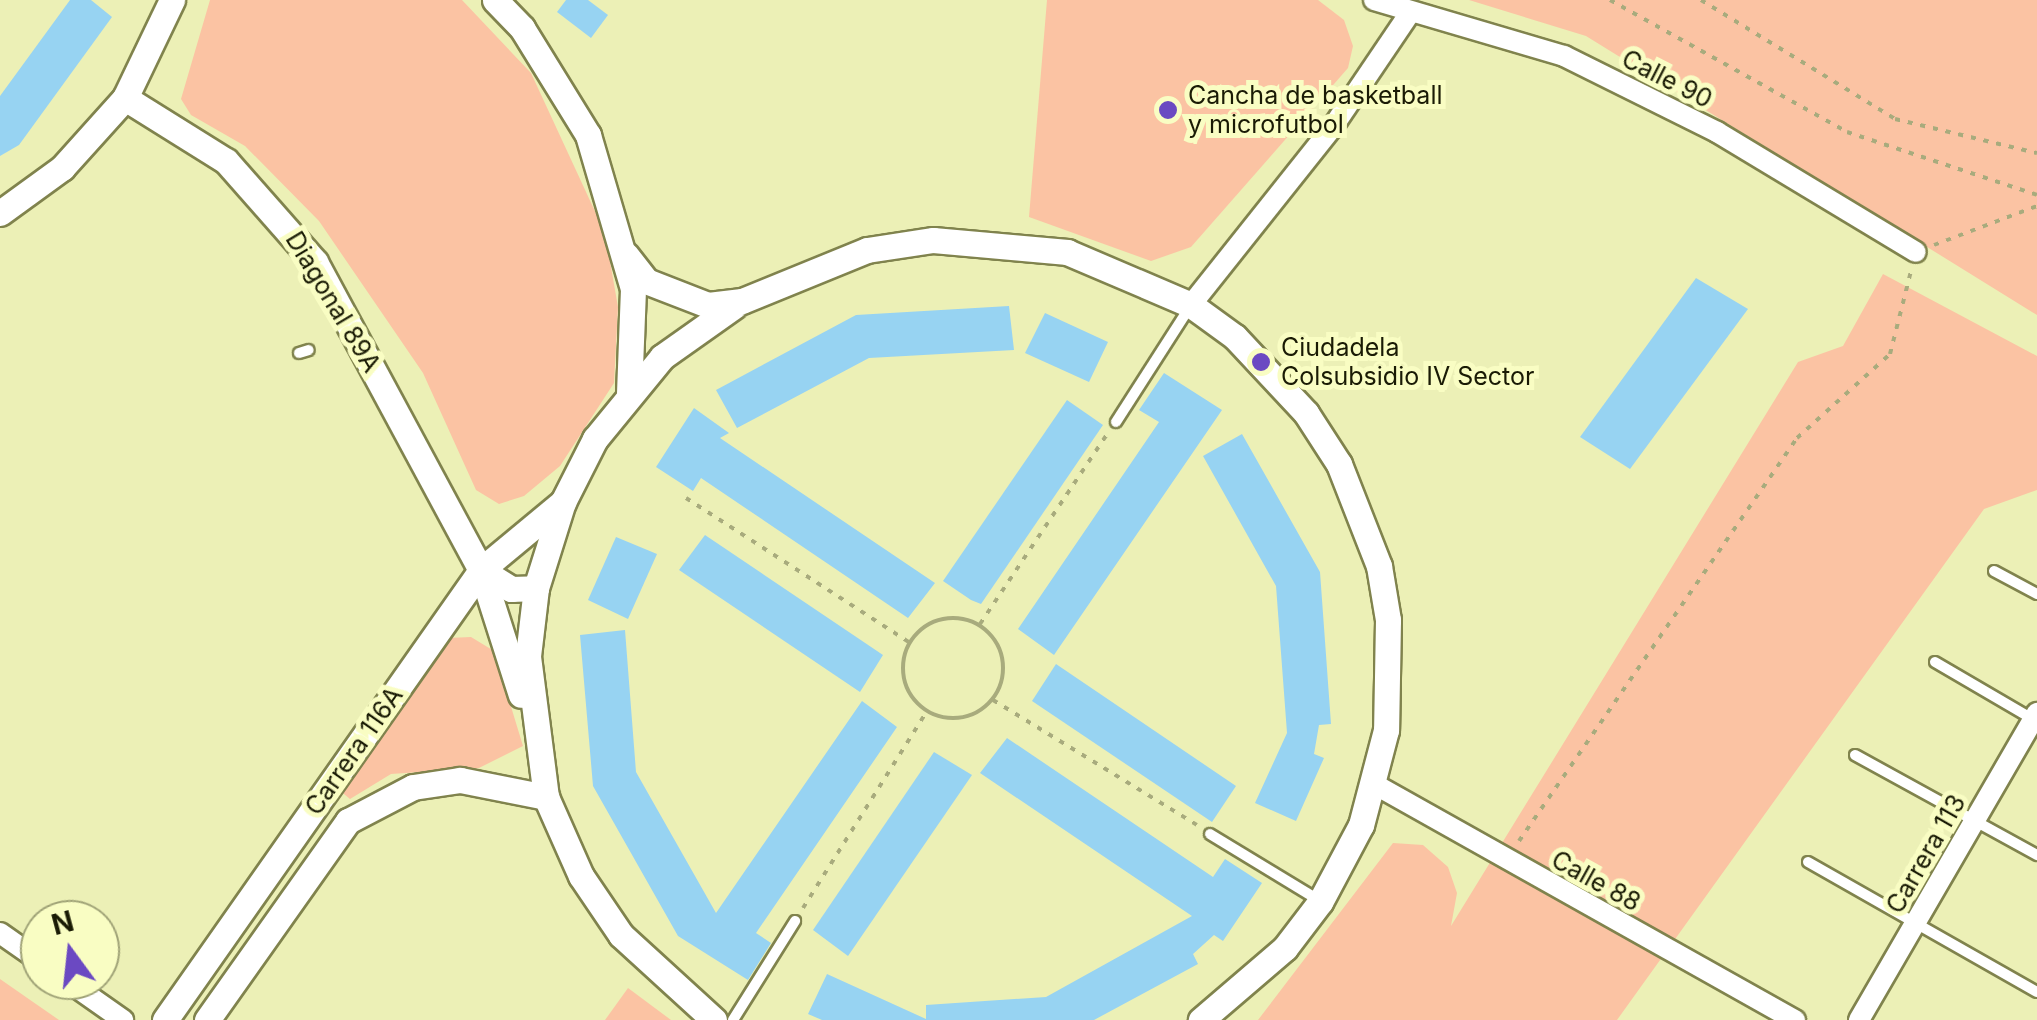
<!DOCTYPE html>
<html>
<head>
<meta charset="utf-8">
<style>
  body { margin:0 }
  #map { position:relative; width:2037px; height:1020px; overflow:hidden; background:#ecf0b6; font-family:Inter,sans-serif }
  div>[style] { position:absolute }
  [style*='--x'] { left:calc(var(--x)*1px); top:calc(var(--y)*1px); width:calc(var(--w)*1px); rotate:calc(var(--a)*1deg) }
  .green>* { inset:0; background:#fbc3a3 }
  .building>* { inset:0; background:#97d3f2 }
  .path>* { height:4px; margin-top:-2px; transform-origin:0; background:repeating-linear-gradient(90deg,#a8ab7d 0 5px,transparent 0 13px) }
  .path>.ring { margin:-2px; padding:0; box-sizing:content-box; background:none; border:4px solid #a8ab7d; border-radius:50% }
  .roads { filter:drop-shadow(2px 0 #80834d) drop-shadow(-2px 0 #80834d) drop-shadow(0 2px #80834d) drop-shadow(0 -2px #80834d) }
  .service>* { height:10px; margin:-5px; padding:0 5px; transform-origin:5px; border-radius:5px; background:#fff }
  .minor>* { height:20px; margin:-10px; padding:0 10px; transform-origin:10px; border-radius:10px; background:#fff }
  .tertiary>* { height:25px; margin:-12.5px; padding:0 12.5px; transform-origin:12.5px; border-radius:12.5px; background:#fff }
  .dots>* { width:28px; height:28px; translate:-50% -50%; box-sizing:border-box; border:5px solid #f9fdc3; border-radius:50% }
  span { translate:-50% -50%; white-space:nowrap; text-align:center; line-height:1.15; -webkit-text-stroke:10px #f9fdc3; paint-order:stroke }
  .street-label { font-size:25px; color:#1a1b05 }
  .poi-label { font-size:25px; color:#1a1b05 }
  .left { translate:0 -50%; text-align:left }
  .north { position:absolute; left:20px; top:900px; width:100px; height:100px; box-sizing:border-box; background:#f9fdc3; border:2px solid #a0a377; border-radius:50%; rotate:345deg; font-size:28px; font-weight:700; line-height:40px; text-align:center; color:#1a1b05 }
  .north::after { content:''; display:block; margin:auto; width:35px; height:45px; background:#6b49c2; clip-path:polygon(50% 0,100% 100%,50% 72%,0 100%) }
</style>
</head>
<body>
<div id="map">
  <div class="green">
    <i style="clip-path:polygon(210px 0,462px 0,531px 73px,605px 233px,618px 307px,614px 383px,560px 466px,524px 496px,499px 504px,476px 490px,423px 373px,319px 221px,245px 146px,191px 115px,181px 99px)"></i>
    <i style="clip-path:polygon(1047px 0,1318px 0,1344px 20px,1353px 46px,1348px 68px,1191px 247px,1151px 261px,1029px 217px)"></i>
    <i style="clip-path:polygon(1469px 0,2037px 0,2037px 315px,1586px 36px)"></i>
    <i style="clip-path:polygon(1883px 274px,2037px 356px,2037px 490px,1984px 509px,1617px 1020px,1258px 1020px,1393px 843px,1423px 845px,1448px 867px,1457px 893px,1451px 926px,1798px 362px,1843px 346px)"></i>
    <i style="clip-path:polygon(471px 637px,494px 651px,523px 746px,479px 768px,391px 774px,350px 799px,338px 789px,448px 638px)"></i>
    <i style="clip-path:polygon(0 979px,59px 1020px,0 1020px)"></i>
    <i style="clip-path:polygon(628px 988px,671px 1020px,605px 1020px)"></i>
  </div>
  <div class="building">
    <i style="clip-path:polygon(70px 0,91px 0,112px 17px,19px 145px,0 156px,0 96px)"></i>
    <i style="clip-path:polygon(566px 0,588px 0,608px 15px,591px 38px,557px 12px)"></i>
    <i style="clip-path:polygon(1696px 278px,1748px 309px,1630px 469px,1580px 437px)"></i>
    <i style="clip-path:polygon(1009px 306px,1014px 350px,869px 358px,737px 428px,716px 390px,856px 315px)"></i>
    <i style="clip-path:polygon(1045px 313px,1108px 342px,1089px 382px,1025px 353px)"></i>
    <i style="clip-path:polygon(1164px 373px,1222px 410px,1054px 655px,1018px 629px,1159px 422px,1139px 410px)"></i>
    <i style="clip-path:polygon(1067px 400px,1103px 425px,981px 604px,971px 600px,943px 581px)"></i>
    <i style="clip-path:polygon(694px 408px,729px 433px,720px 438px,935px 583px,908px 618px,701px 478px,693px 491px,656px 467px)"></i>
    <i style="clip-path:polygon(1242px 434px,1320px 572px,1331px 724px,1319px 725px,1314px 754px,1324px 758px,1296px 821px,1255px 803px,1287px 733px,1276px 586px,1203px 456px)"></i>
    <i style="clip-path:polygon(705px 535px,883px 655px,860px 692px,679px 570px)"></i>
    <i style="clip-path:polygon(616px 537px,657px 554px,628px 619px,588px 600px)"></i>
    <i style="clip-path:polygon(625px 630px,636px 772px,716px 913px,862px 701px,897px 727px,756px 933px,771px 943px,748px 980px,678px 936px,593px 786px,580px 635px)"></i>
    <i style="clip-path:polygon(1056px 664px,1236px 786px,1212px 822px,1032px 701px)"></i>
    <i style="clip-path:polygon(1007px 738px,1213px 877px,1225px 859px,1262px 883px,1223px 941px,1214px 935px,1193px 954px,1198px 964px,1094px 1020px,822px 1020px,808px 1014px,827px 974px,926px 1019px,926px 1005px,1046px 997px,1192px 916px,980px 773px)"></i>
    <i style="clip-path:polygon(934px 752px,972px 775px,848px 956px,813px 930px)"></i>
  </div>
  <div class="path">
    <i style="--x:1610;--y:0;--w:271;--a:29.1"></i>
    <i style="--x:1847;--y:132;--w:200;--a:18.3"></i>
    <i style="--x:1701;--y:0;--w:228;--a:31.5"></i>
    <i style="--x:1895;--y:119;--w:146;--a:13.5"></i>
    <i style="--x:1934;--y:245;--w:110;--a:-20.7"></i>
    <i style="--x:686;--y:498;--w:265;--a:32.9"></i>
    <i class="ring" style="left:903px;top:618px;width:96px;height:96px"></i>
    <i style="--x:980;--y:624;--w:230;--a:-56.2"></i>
    <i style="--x:993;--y:700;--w:239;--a:31.5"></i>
    <i style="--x:1519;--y:841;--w:490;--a:-55.4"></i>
    <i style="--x:1797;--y:438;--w:125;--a:-42.1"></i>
    <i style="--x:1890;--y:354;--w:86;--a:-75.8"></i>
    <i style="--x:803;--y:908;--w:231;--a:-57.8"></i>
  </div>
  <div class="roads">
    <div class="service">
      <i style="--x:299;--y:353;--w:10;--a:-17"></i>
      <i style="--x:1116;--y:422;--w:139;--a:-57.3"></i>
      <i style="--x:1994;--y:571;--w:49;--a:28.1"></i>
      <i style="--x:1935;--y:662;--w:117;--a:30.3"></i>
      <i style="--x:1855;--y:755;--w:208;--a:28.8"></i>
      <i style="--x:1210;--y:834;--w:129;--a:31.3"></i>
      <i style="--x:1808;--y:862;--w:263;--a:29.6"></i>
      <i style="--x:733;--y:1020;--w:117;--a:-57.9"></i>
    </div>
    <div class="minor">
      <i style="--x:1374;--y:0;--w:198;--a:16.4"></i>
      <i style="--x:1564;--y:56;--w:171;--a:26.4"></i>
      <i style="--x:1717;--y:132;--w:232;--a:31.1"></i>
      <i style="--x:1191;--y:305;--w:226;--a:-51.5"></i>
      <i style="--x:1332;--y:128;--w:139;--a:-55.9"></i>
      <i style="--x:1374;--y:784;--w:483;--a:29.3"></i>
      <i style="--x:0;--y:933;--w:49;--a:35"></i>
      <i style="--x:66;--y:980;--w:70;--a:35.1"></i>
      <i style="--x:1859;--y:1020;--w:355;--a:-59.9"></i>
    </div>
    <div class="tertiary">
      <i style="--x:495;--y:0;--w:39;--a:46"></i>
      <i style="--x:522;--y:28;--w:126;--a:58.3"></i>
      <i style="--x:588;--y:135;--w:160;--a:73.7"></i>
      <i style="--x:633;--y:289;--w:104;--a:92.2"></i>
      <i style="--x:125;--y:98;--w:119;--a:32"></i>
      <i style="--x:226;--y:161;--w:135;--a:48.6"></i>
      <i style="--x:315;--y:262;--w:350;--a:61.7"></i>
      <i style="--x:481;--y:570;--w:131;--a:72.3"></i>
      <i style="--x:0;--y:213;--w:77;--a:-36"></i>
      <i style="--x:62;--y:168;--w:94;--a:-48"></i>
      <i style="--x:125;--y:98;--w:109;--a:-64.4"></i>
      <i style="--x:626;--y:255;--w:33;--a:52"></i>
      <i style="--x:646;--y:281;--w:66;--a:21.2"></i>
      <i style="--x:708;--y:305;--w:34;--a:-7"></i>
      <i style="--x:742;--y:301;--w:135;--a:-22.2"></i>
      <i style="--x:867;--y:250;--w:67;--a:-8.6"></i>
      <i style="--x:933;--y:240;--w:135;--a:5.1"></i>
      <i style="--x:1067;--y:252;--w:135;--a:23.1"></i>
      <i style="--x:1191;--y:305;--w:54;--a:36"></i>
      <i style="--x:1235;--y:337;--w:104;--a:46.9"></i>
      <i style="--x:1306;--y:413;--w:61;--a:57.1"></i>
      <i style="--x:1339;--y:464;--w:110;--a:68.6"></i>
      <i style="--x:1379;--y:566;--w:55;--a:80.5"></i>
      <i style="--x:1388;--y:620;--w:110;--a:91"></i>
      <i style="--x:1386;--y:730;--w:98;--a:104.7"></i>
      <i style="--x:1361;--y:825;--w:87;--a:118"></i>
      <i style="--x:1320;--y:902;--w:58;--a:127.3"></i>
      <i style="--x:1285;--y:948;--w:111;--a:139.4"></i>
      <i style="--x:481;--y:570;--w:36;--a:32"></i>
      <i style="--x:511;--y:589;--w:25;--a:-2"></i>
      <i style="--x:165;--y:1020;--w:550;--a:-54.92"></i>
      <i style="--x:481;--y:570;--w:107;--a:-39.7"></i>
      <i style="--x:207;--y:1020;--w:244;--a:-54.7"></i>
      <i style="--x:348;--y:821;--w:73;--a:-27.6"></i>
      <i style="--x:413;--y:787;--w:48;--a:-8.5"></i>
      <i style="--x:460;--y:780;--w:88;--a:11.2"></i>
      <i style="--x:714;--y:1020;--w:126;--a:-137.6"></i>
      <i style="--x:621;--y:935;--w:71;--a:-124.1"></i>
      <i style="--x:581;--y:876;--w:86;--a:-113.9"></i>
      <i style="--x:546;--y:797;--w:142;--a:-97.3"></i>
      <i style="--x:528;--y:656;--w:68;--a:-83.3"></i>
      <i style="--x:536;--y:588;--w:90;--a:-72.6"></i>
      <i style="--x:563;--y:502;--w:71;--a:-63.1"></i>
      <i style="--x:595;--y:439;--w:106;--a:-50.7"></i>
      <i style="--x:662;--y:357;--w:88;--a:-35.3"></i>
    </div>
  </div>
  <div class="dots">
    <i style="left:1168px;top:110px;background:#6b49c2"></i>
    <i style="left:1261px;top:362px;background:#6b49c2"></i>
  </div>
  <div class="street-label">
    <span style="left:1667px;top:79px;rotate:27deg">Calle 90</span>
    <span style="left:333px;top:302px;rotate:59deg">Diagonal 89A</span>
    <span style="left:354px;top:751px;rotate:-55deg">Carrera 116A</span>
    <span style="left:1926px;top:854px;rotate:-60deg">Carrera 113</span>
    <span style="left:1596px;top:881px;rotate:29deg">Calle 88</span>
  </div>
  <div class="poi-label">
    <span class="left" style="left:1188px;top:110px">Cancha de basketball<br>y microfutbol</span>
    <span class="left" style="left:1281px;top:362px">Ciudadela<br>Colsubsidio IV Sector</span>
  </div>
  <div class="north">N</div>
</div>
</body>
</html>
